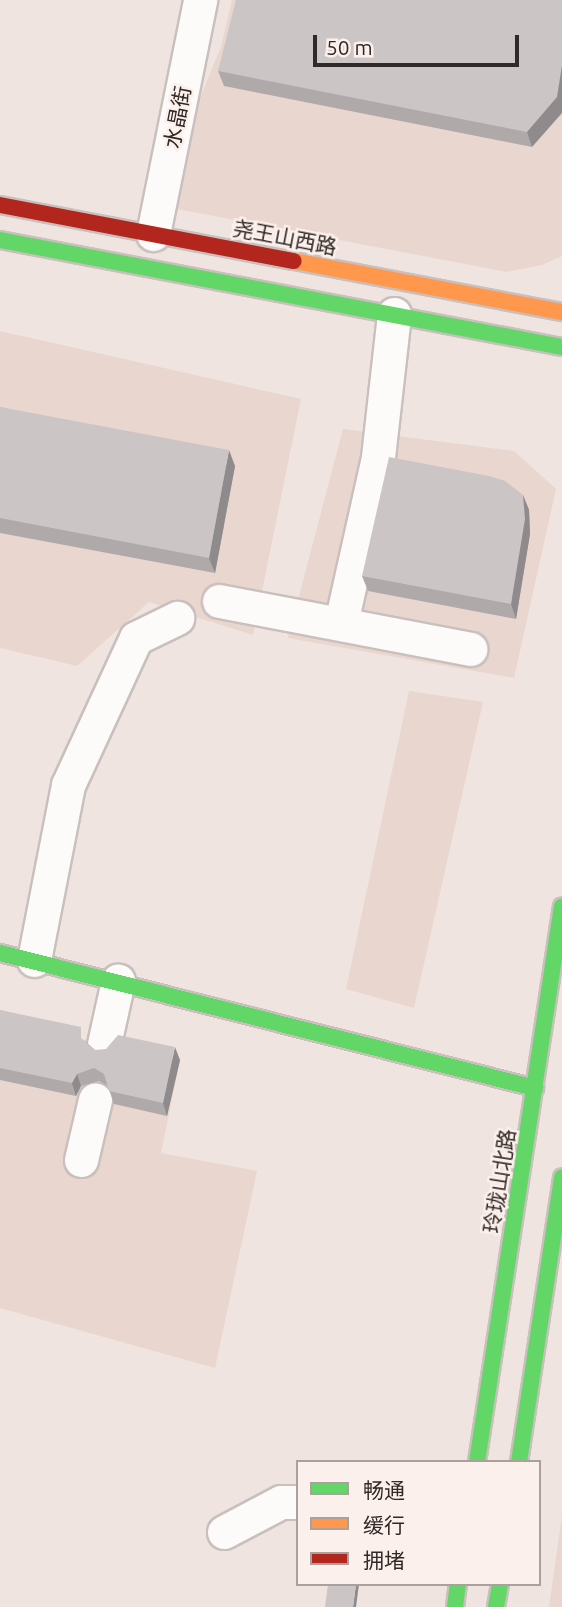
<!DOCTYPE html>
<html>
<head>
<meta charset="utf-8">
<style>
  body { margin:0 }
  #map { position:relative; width:562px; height:1607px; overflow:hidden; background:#efe4e0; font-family:Ubuntu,"Noto Sans SC",sans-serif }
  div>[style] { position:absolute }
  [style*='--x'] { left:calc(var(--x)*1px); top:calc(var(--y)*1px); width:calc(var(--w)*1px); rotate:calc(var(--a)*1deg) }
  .built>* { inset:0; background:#e9d6cf }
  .roads { filter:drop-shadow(2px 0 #c9c0bd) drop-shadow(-2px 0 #c9c0bd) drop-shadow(0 2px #c9c0bd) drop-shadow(0 -2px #c9c0bd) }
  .street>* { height:33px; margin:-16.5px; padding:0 16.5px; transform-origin:16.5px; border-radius:16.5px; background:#fdfbfa }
  .fast>* { height:16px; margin:-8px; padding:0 8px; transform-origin:8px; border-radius:8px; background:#63d668 }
  .slow>* { height:16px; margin:-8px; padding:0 8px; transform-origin:8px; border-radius:8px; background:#ff974d }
  .jam>* { height:16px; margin:-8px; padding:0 8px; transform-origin:8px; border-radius:8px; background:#b3261e }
  .wall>* { inset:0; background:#afa9aa }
  .shaded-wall>* { inset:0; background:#8f8a8b }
  .building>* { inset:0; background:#ccc5c6 }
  span { translate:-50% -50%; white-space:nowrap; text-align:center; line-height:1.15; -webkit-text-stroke:5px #fcf0ec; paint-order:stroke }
  .street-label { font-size:21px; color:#302926 }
  .legend { position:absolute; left:296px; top:1460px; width:245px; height:126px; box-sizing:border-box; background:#fcf0ec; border:2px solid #aaa09d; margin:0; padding:9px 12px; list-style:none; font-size:21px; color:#302926 }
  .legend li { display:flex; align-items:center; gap:14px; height:35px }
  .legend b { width:35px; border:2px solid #aaa09d }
  .scale { position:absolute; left:313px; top:35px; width:206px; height:32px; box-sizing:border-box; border:4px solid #302926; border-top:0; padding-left:9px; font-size:21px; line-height:24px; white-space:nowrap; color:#302926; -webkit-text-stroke:5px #fcf0ec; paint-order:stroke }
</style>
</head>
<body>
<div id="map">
  <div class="built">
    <i style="clip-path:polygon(232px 0,562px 0,562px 256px,542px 265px,507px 272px,177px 209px,187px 129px,221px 47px)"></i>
    <i style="clip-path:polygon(0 331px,301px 399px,253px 635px,149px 602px,77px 666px,0 648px)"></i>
    <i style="clip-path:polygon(343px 429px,514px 451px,556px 489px,514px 678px,288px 638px)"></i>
    <i style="clip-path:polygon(409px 691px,483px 702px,414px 1008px,346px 989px)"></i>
    <i style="clip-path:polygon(0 1022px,180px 1060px,161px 1153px,257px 1171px,215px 1368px,0 1308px)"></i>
    <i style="clip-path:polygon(562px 1515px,562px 1607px,549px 1607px)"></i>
  </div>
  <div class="roads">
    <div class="street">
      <i style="--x:153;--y:234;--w:239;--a:-78.6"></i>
      <i style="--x:219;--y:601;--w:256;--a:10.8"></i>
      <i style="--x:341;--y:623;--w:170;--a:-77.4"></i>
      <i style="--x:378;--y:457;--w:144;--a:-83.6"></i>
      <i style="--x:34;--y:960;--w:178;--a:-79"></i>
      <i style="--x:68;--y:785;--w:162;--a:-65.2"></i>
      <i style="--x:136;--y:638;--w:46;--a:-26"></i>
      <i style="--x:104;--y:1044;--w:65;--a:-77.5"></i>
      <i style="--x:81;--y:1160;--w:62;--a:-76.9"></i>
      <i style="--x:224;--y:1532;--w:64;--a:-27.8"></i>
      <i style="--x:281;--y:1502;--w:17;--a:0"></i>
    </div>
    <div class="fast">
      <i style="--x:0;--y:240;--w:572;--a:10.78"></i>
      <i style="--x:0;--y:953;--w:552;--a:14.16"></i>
      <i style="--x:477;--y:1462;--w:562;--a:-81.31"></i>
      <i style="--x:519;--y:1462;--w:288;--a:-81.4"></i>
      <i style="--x:455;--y:1607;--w:23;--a:-83"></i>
      <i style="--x:496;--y:1607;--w:23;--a:-80"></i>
    </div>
    <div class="slow">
      <i style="--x:294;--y:261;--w:273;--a:10.8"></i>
    </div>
    <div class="jam">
      <i style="--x:0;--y:205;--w:299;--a:10.8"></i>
    </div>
  </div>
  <div class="wall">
    <i style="clip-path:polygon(562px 0,532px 147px,224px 86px,218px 71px)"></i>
    <i style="clip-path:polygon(0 407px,235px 466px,215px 573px,0 533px)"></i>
    <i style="clip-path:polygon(523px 495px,529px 510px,530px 534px,516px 619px,368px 591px,362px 576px)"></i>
    <i style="clip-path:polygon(0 1010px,85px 1041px,95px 1050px,180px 1060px,167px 1116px,114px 1104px,108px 1086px,99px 1081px,81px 1086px,76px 1096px,0 1080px)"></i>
  </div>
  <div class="shaded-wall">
    <i style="clip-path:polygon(562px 65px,562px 113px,532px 147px,527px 132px)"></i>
    <i style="clip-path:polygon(229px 450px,235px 466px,215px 573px,209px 558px)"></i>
    <i style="clip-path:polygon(523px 495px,529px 510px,530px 534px,516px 619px,511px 604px)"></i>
    <i style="clip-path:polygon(175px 1047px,180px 1060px,167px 1116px,163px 1103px)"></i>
    <i style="clip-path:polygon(77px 1074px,81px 1086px,76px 1096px,72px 1083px)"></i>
    <i style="clip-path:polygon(356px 1584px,359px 1584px,356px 1607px,353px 1607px)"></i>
  </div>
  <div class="building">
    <i style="clip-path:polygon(236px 0,562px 0,562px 65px,557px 97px,527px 132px,218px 71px)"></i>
    <i style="clip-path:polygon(0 407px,229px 450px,209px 558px,0 518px)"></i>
    <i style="clip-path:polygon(389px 457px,489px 476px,505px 481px,523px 495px,525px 519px,511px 604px,362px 576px)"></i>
    <i style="clip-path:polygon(0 1010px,81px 1027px,81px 1038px,95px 1050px,106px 1049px,118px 1035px,175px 1047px,163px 1103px,109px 1091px,104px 1074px,94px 1068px,77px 1074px,72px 1083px,0 1068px)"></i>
    <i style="clip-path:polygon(328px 1584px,356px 1584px,353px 1607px,325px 1607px)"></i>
  </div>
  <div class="street-label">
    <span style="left:177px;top:117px;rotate:-79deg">水晶街</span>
    <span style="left:285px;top:237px;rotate:11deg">尧王山西路</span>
    <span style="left:499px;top:1181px;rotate:-81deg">玲珑山北路</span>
  </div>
  <ul class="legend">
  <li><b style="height:9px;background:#63d668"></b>畅通</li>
  <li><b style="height:9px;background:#ff974d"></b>缓行</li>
  <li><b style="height:9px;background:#b3261e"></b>拥堵</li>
  </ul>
  <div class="scale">50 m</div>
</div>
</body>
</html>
